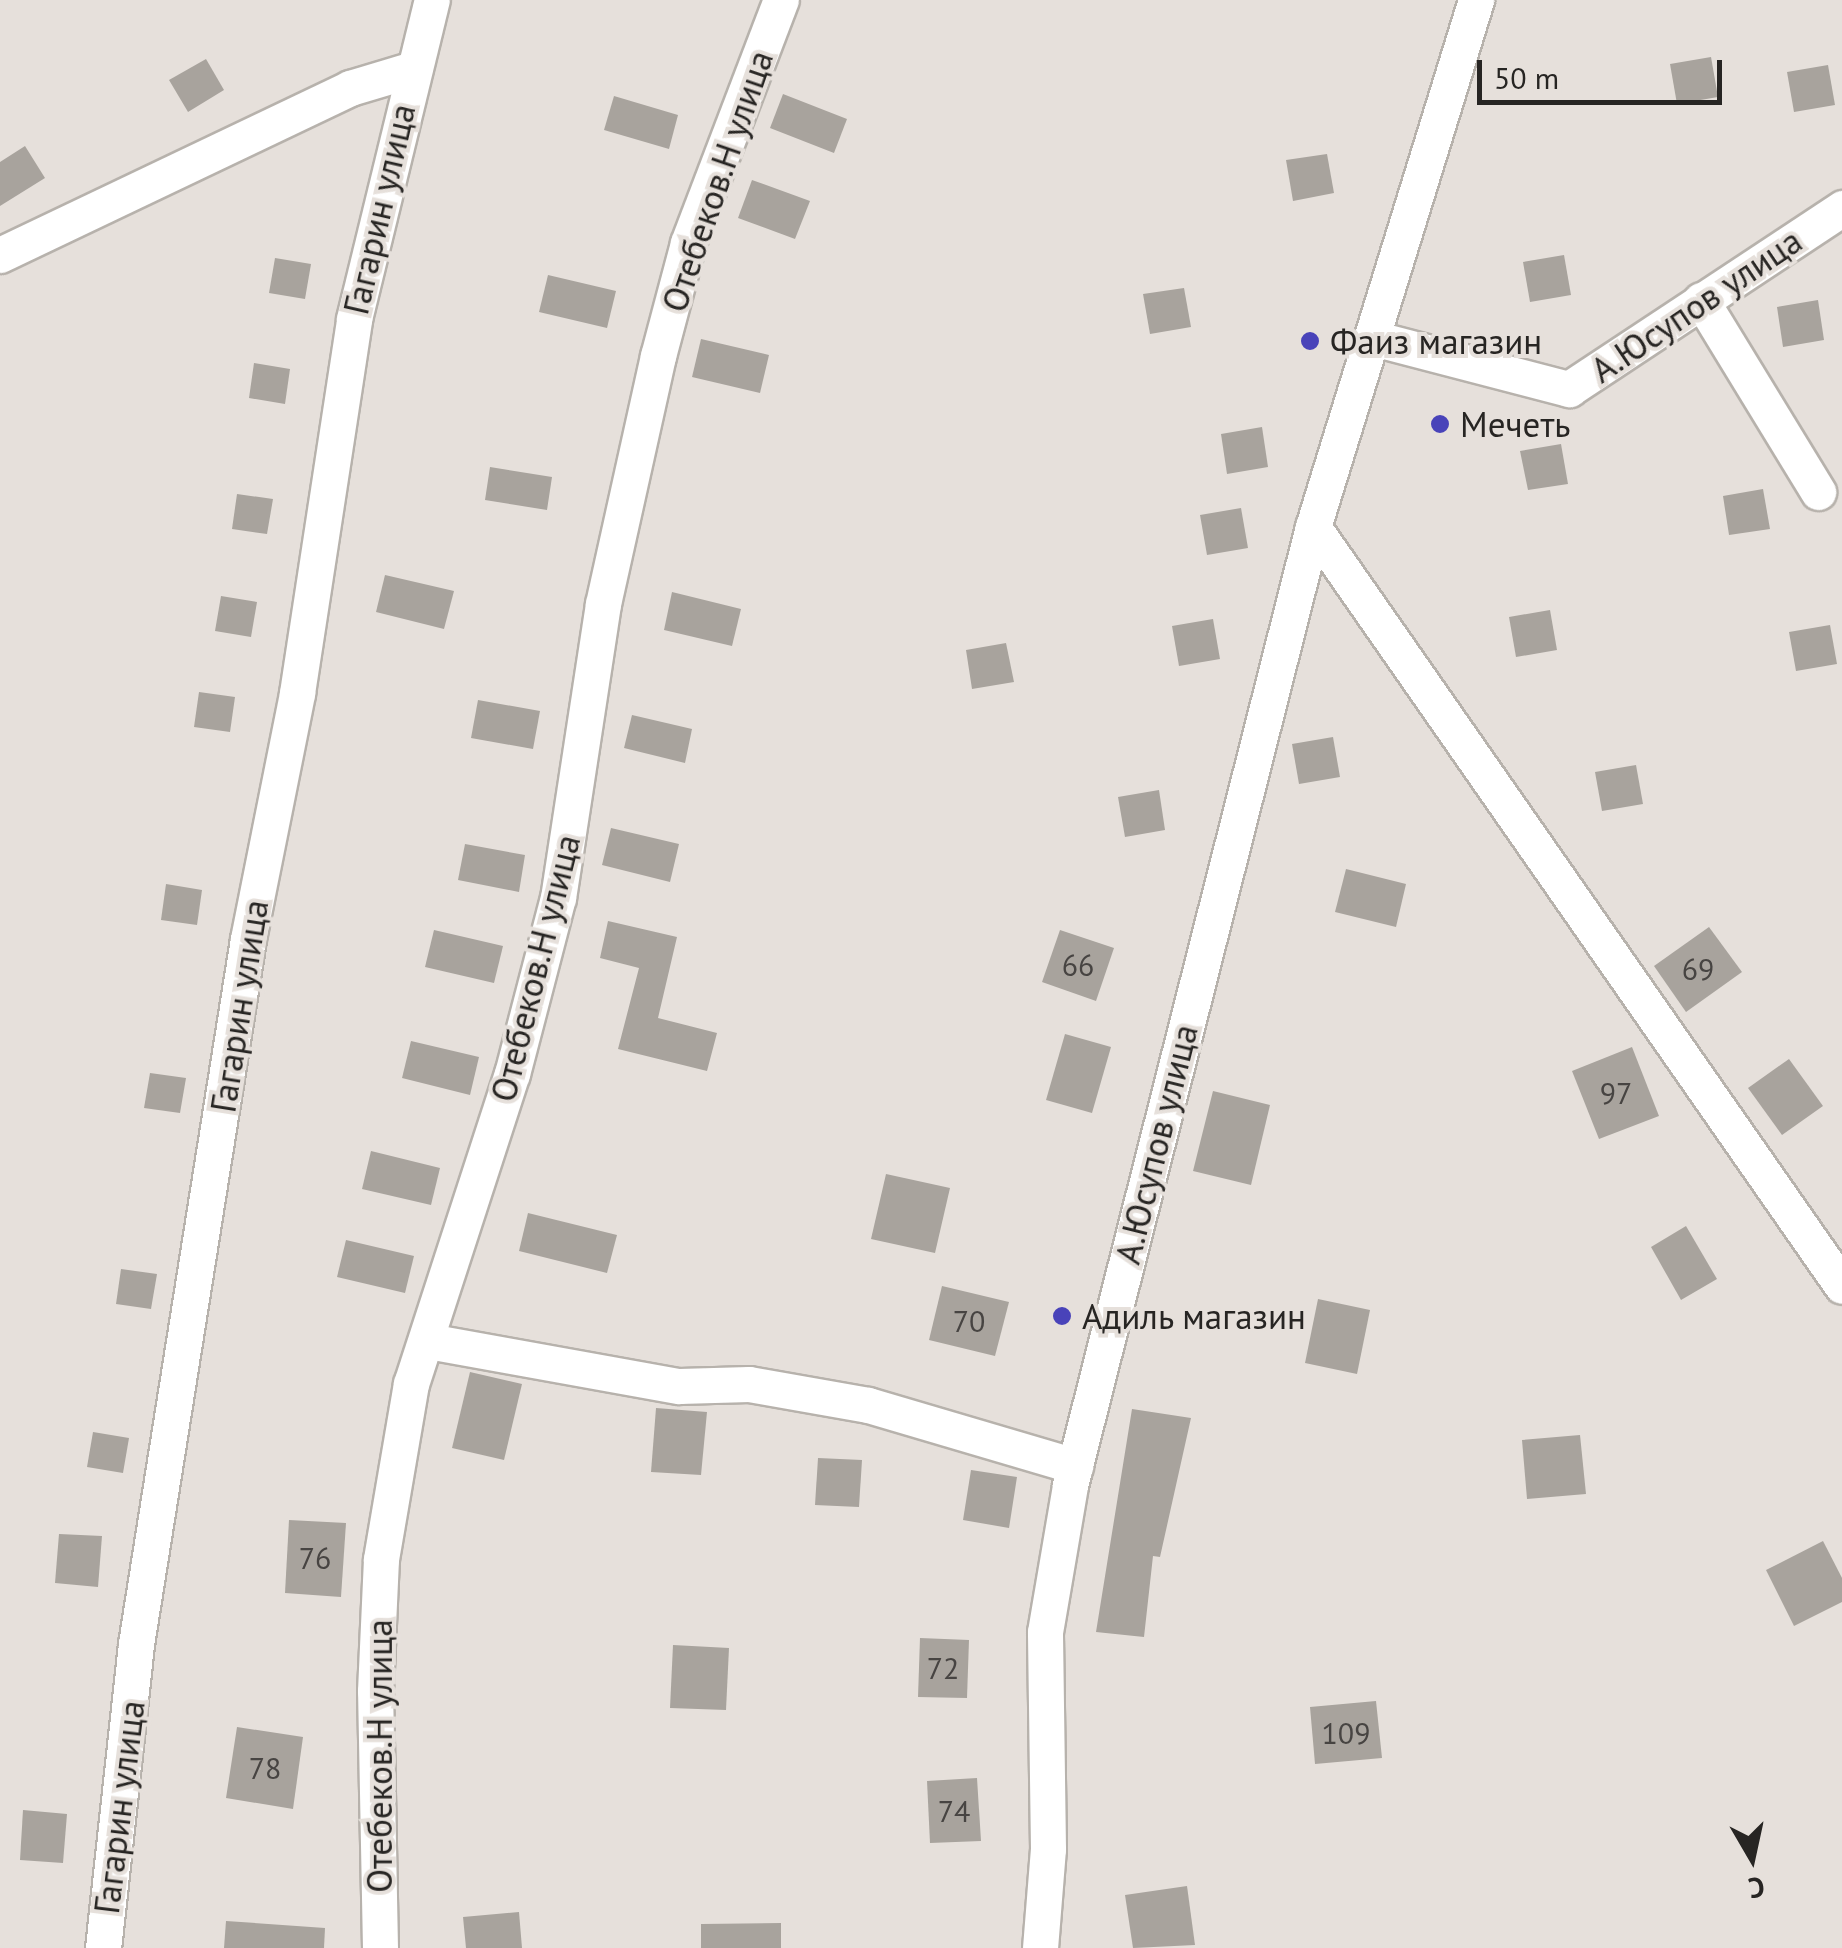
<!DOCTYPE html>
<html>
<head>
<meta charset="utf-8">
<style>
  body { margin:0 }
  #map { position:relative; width:1842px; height:1948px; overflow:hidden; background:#e6e0db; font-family:"PT Sans",sans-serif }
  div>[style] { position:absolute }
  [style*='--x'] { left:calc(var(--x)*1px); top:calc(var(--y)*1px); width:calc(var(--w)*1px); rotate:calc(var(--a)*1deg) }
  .building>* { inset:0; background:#a8a39d }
  .roads { filter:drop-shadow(2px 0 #b7b2ac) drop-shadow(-2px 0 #b7b2ac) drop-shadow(0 2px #b7b2ac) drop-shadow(0 -2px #b7b2ac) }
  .minor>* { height:35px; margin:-17.5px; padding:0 17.5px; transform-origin:17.5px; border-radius:17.5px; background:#fff }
  .dots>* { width:28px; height:28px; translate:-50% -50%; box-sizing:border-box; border:5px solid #e6e0db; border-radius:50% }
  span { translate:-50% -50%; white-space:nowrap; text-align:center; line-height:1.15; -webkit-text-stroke:8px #e6e0db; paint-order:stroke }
  .number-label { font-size:30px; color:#474442 }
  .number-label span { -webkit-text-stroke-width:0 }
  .street-label { font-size:35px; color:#272523 }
  .poi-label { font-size:35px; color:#272523 }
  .left { translate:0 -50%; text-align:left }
  .north { position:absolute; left:1702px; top:1808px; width:100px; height:100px; -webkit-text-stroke:8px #e6e0db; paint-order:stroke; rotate:171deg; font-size:28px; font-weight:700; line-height:40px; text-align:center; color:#272523 }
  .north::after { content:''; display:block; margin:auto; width:35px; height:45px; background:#272523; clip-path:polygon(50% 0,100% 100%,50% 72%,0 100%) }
  .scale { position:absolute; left:1477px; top:60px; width:245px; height:45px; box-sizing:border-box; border:5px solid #272523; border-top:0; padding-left:12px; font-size:30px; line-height:35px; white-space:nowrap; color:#272523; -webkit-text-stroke:8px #e6e0db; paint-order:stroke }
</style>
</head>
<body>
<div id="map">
  <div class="building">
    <i style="clip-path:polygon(1711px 57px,1718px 97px,1677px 104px,1670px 64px)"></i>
    <i style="clip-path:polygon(206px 59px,224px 90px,188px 112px,169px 80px)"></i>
    <i style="clip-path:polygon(1828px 65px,1835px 105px,1794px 112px,1787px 72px)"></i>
    <i style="clip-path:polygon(783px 94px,847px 119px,834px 153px,770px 128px)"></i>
    <i style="clip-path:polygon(614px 96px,678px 115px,669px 149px,604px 130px)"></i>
    <i style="clip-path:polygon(25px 146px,45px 178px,0 206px,0 162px)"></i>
    <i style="clip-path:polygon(1327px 154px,1334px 193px,1293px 201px,1286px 160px)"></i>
    <i style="clip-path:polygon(752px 180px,810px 201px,795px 239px,738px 218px)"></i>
    <i style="clip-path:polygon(1564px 255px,1571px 295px,1530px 302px,1523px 262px)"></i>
    <i style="clip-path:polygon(275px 258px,311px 264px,305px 299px,269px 293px)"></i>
    <i style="clip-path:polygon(548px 275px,616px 291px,607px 328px,539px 312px)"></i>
    <i style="clip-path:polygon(1184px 288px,1191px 327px,1150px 334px,1143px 294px)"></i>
    <i style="clip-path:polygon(1818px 300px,1824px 340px,1783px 347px,1777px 307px)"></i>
    <i style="clip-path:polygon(701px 339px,769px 355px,760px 393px,692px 377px)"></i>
    <i style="clip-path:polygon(254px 363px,290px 369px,285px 404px,249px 398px)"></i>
    <i style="clip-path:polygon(1262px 427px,1268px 467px,1227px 474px,1221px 434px)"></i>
    <i style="clip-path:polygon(1561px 444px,1568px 484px,1528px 490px,1520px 451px)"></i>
    <i style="clip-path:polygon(490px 467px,552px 477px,547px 510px,485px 500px)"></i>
    <i style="clip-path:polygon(1763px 489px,1770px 529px,1729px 535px,1723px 496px)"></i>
    <i style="clip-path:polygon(237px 494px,273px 499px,267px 534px,232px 529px)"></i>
    <i style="clip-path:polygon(1241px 508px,1248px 548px,1207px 555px,1200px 515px)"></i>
    <i style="clip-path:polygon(385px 575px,454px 591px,444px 629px,376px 612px)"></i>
    <i style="clip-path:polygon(672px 592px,741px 609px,732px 646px,664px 630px)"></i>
    <i style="clip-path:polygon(221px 596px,257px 602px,251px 637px,215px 631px)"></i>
    <i style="clip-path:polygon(1550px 610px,1557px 650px,1516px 657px,1509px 617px)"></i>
    <i style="clip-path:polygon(1213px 619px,1220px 659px,1179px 666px,1172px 626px)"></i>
    <i style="clip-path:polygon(1830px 625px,1837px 664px,1796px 671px,1789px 632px)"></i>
    <i style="clip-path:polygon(1006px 643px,1014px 682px,972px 689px,966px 650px)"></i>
    <i style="clip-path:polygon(199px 692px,235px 697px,230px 732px,194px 727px)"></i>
    <i style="clip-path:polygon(478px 700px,540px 711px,533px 749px,471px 738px)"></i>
    <i style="clip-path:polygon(632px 715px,692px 729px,685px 763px,624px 748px)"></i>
    <i style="clip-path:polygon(1333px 737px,1340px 777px,1299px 784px,1292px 744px)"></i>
    <i style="clip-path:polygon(1636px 765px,1643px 804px,1602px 811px,1595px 772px)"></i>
    <i style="clip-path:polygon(1159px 790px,1165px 830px,1125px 837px,1118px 797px)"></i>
    <i style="clip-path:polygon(611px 828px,679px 844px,670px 882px,602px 865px)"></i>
    <i style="clip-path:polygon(465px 844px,525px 855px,519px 892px,458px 880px)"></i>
    <i style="clip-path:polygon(1346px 869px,1406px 884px,1396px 927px,1335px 912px)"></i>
    <i style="clip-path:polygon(166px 884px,202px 890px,197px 925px,161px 920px)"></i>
    <i style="clip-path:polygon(608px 921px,677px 937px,658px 1018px,717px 1033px,707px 1071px,618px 1049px,639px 968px,600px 958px)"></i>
    <i style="clip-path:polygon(1709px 927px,1742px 972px,1686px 1012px,1654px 966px)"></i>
    <i style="clip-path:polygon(434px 930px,503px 946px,494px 983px,425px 967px)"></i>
    <i style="clip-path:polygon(1060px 930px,1114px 948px,1096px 1001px,1042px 982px)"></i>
    <i style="clip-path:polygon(1065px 1034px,1111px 1047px,1092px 1113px,1046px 1100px)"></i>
    <i style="clip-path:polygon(411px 1041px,479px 1057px,470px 1095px,402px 1078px)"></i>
    <i style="clip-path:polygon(1632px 1047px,1659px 1116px,1599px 1139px,1572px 1071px)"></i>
    <i style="clip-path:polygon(1789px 1059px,1823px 1106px,1782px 1135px,1748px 1088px)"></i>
    <i style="clip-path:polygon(150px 1073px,186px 1078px,180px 1113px,144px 1108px)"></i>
    <i style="clip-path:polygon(1213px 1091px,1270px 1105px,1251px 1185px,1193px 1171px)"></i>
    <i style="clip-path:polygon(371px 1151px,440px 1168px,431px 1205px,362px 1189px)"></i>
    <i style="clip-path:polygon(886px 1174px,950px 1188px,935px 1253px,871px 1239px)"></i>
    <i style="clip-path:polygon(528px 1213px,617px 1235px,607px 1273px,519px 1251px)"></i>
    <i style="clip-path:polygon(1686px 1226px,1717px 1279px,1681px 1300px,1651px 1247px)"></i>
    <i style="clip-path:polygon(346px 1240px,414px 1256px,405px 1293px,337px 1277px)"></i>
    <i style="clip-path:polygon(121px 1269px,157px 1274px,151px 1309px,116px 1304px)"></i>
    <i style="clip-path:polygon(942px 1286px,1009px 1302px,995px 1356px,929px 1340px)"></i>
    <i style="clip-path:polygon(1318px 1299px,1370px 1310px,1357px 1374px,1305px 1363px)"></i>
    <i style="clip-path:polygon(470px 1372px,522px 1384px,504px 1460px,452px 1448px)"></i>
    <i style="clip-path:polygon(656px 1408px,707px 1412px,701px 1475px,651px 1472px)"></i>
    <i style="clip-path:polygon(1132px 1409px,1191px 1418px,1160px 1557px,1153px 1556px,1144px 1637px,1096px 1632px)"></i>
    <i style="clip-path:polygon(93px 1432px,129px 1438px,123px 1473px,87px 1467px)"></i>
    <i style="clip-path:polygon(1580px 1435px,1586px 1494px,1527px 1499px,1522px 1440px)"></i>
    <i style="clip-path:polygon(818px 1458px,862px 1460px,859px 1507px,815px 1505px)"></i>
    <i style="clip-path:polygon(971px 1470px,1017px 1477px,1009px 1528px,963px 1520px)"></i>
    <i style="clip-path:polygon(289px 1520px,346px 1523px,341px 1597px,285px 1593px)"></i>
    <i style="clip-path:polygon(59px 1534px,102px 1536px,98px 1587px,55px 1583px)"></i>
    <i style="clip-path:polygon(1823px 1541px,1842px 1578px,1842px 1602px,1794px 1626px,1766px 1570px)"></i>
    <i style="clip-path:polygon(920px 1638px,969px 1640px,967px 1698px,918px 1697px)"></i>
    <i style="clip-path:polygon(673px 1645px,729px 1648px,726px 1710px,670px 1708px)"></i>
    <i style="clip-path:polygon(1376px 1701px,1382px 1758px,1315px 1764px,1310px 1707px)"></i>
    <i style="clip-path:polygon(237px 1727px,303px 1737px,293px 1809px,226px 1798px)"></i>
    <i style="clip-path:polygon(977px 1778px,981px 1841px,930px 1843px,927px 1781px)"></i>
    <i style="clip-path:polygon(23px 1810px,67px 1814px,63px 1863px,20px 1860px)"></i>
    <i style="clip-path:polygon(1187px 1886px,1195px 1945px,1133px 1948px,1125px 1895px)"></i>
    <i style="clip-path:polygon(519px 1912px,522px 1948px,466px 1948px,463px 1917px)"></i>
    <i style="clip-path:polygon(226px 1921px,325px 1928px,324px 1948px,224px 1948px)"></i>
    <i style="clip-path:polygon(781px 1923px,781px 1948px,701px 1948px,701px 1924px)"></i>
  </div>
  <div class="roads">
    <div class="minor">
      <i style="--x:0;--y:255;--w:388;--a:-25.5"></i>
      <i style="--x:350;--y:88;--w:63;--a:-16.7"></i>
      <i style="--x:1701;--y:300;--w:225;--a:58.6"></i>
      <i style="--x:1373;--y:338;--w:203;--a:14.6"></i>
      <i style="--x:1569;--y:389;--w:328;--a:-33.5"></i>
      <i style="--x:1313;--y:527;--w:925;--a:55.12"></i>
      <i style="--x:428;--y:1341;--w:255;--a:10.2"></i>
      <i style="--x:679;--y:1386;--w:70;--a:-1.6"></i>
      <i style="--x:749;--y:1384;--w:121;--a:10"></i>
      <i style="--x:868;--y:1405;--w:216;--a:16.4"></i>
      <i style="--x:103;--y:1948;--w:306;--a:-83.8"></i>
      <i style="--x:136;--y:1644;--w:714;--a:-80.97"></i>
      <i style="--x:248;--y:939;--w:251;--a:-78.7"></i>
      <i style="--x:297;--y:693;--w:378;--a:-81.3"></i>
      <i style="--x:354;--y:319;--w:328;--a:-76.3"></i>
      <i style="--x:380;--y:1948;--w:257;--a:-91.1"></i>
      <i style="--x:375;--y:1691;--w:132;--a:-87.4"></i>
      <i style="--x:381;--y:1559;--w:178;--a:-80.3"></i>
      <i style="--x:411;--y:1384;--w:326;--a:-72"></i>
      <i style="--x:512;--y:1074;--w:182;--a:-75.4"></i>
      <i style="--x:558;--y:898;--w:297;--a:-81.3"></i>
      <i style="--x:603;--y:604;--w:254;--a:-77.5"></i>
      <i style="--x:658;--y:356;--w:117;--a:-75.1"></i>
      <i style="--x:688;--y:243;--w:260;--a:-69.1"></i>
      <i style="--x:1040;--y:1948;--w:99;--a:-85.4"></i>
      <i style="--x:1048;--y:1849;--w:217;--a:-90.8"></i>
      <i style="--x:1045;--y:1632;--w:149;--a:-80.3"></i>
      <i style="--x:1070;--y:1485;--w:988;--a:-75.77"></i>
      <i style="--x:1313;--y:527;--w:552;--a:-72.81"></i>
    </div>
  </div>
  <div class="dots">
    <i style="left:1310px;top:341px;background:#4943b9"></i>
    <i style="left:1440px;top:424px;background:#4943b9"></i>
    <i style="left:1062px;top:1316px;background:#4943b9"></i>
  </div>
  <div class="number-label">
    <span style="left:1078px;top:965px">66</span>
    <span style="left:1698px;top:969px">69</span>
    <span style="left:1616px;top:1093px">97</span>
    <span style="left:969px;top:1321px">70</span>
    <span style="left:315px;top:1558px">76</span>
    <span style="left:943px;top:1668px">72</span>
    <span style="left:1346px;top:1733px">109</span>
    <span style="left:265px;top:1768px">78</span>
    <span style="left:954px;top:1811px">74</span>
  </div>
  <div class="street-label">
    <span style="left:717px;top:181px;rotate:-71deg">Отебеков.Н улица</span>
    <span style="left:379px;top:209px;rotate:-77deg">Гагарин улица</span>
    <span style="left:1696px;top:305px;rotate:-34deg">А.Юсупов улица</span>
    <span style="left:535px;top:968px;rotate:-76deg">Отебеков.Н улица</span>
    <span style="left:239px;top:1006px;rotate:-81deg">Гагарин улица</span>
    <span style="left:1156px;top:1144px;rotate:-76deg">А.Юсупов улица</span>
    <span style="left:379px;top:1756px;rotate:-90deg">Отебеков.Н улица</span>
    <span style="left:119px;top:1807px;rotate:-83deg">Гагарин улица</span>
  </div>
  <div class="poi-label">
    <span class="left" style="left:1330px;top:341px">Фаиз магазин</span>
    <span class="left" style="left:1460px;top:424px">Мечеть</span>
    <span class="left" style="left:1082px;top:1316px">Адиль магазин</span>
  </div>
  <div class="north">С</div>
  <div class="scale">50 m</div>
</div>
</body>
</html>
